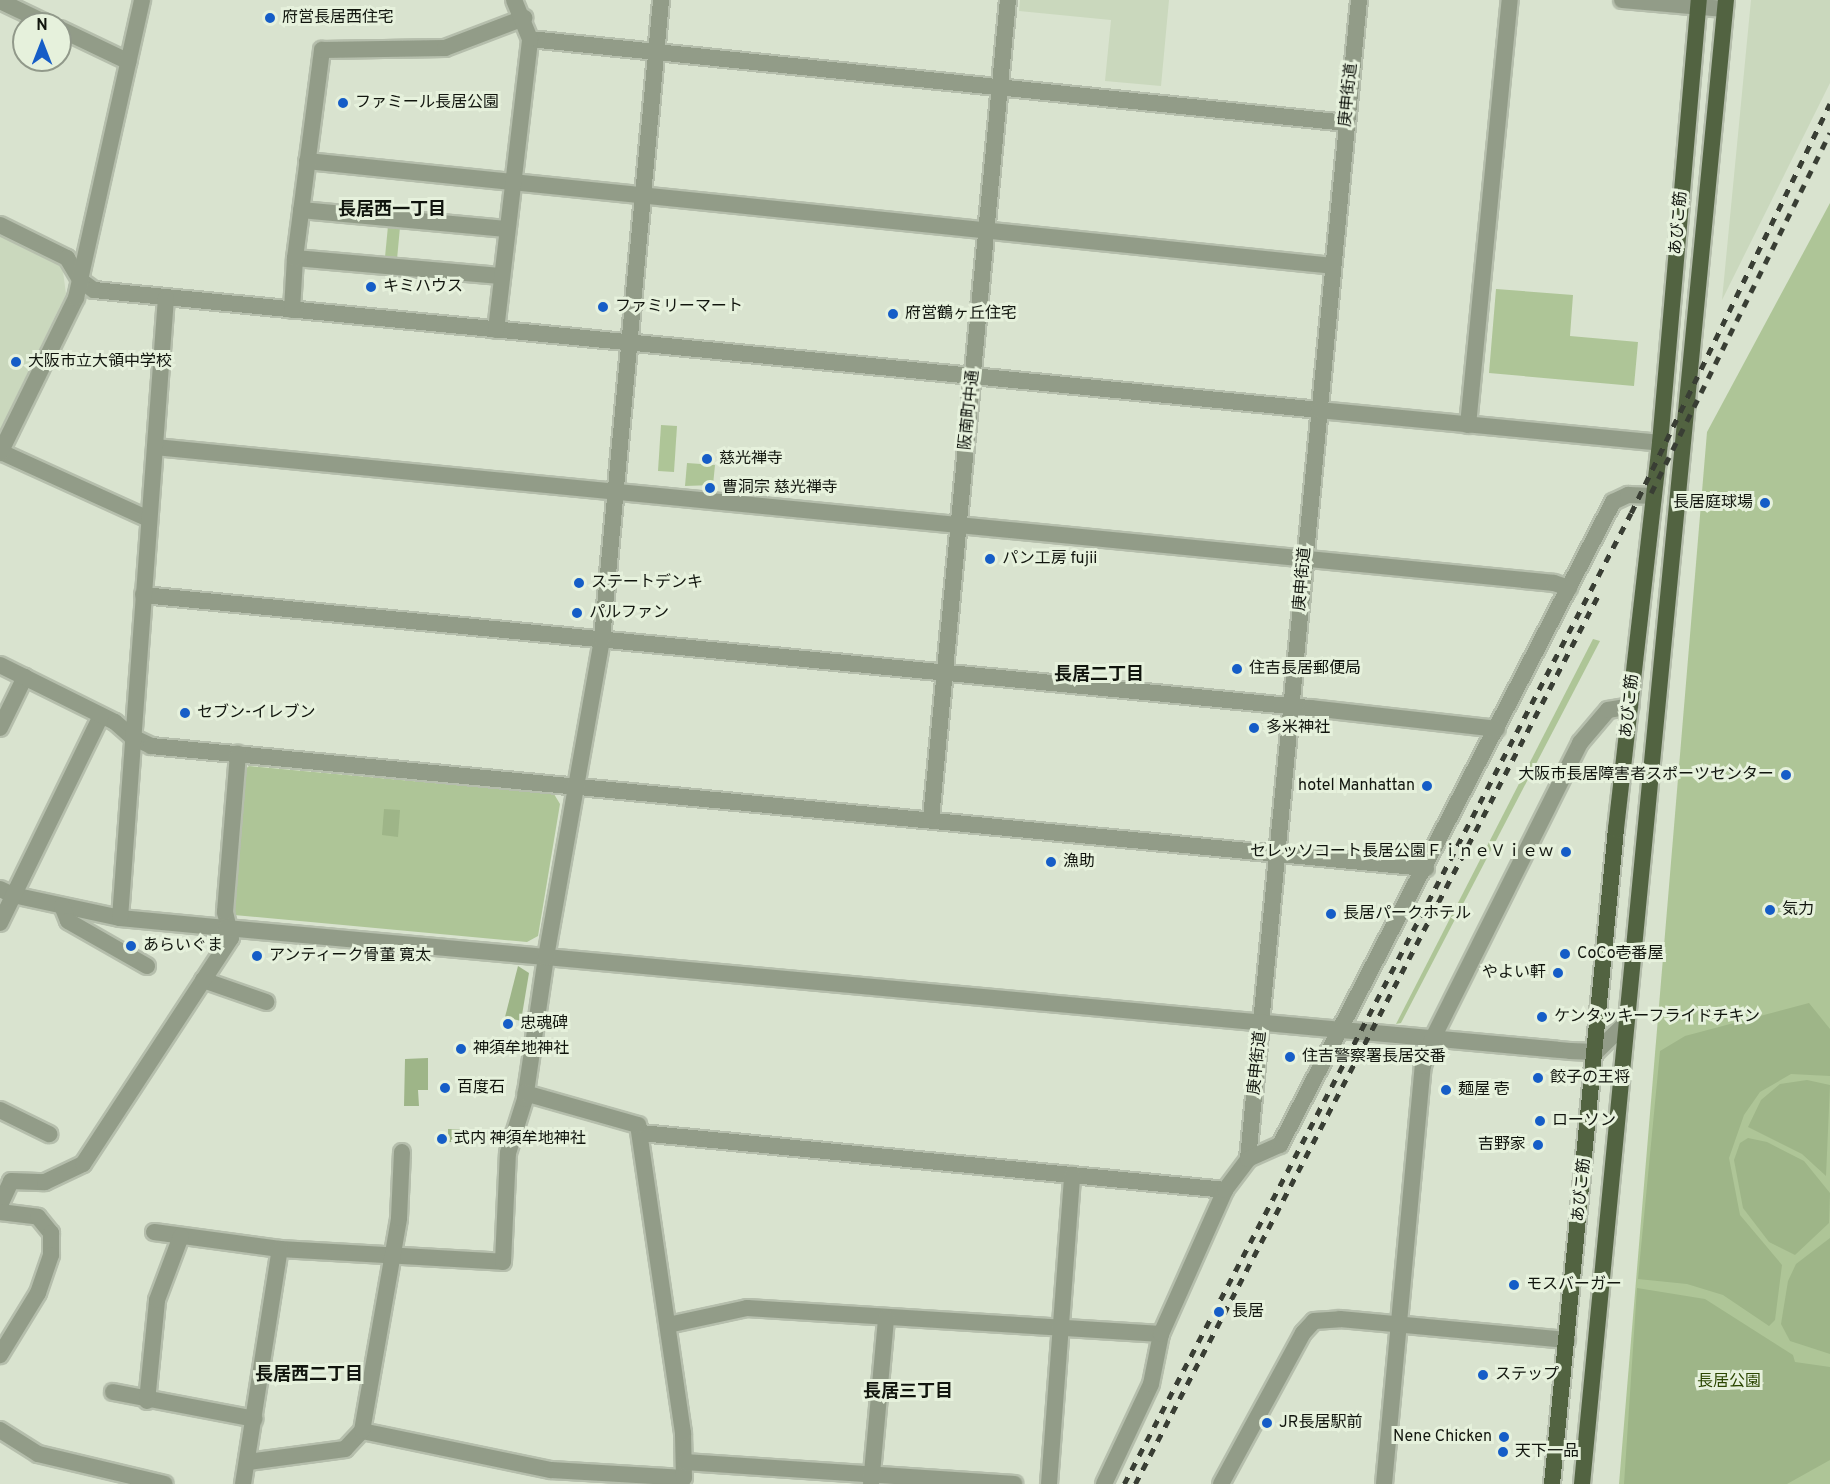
<!DOCTYPE html>
<html>
<head>
<meta charset="utf-8">
<style>
  body { margin:0 }
  #map { position:relative; width:1830px; height:1484px; overflow:hidden; background:#d9e3cf; font-family:Overpass,"Noto Sans JP",sans-serif }
  div>[style] { position:absolute }
  [style*='--x'] { left:calc(var(--x)*1px); top:calc(var(--y)*1px); width:calc(var(--w)*1px); rotate:calc(var(--a)*1deg) }
  .built>* { inset:0; background:#cad8bd }
  .green>* { inset:0; background:#aec597 }
  .forest>* { inset:0; background:#9eb588 }
  .roads { filter:drop-shadow(2px 0 #b5beac) drop-shadow(-2px 0 #b5beac) drop-shadow(0 2px #b5beac) drop-shadow(0 -2px #b5beac) }
  .minor>* { height:16px; margin:-8px; padding:0 8px; transform-origin:8px; border-radius:8px; background:#929c88 }
  .tertiary>* { height:16px; margin:-8px; padding:0 8px; transform-origin:8px; border-radius:8px; background:#929c88 }
  .primary>* { height:16px; margin:-8px; padding:0 8px; transform-origin:8px; border-radius:8px; background:#526341 }
  .rail>* { height:4.5px; margin-top:-2.25px; transform-origin:0; background:repeating-linear-gradient(90deg,#393e34 0 8px,transparent 0 16px) }
  .dots>* { width:16px; height:16px; translate:-50% -50%; box-sizing:border-box; border:3px solid #e6f1dc; border-radius:50% }
  span { translate:-50% -50%; white-space:nowrap; text-align:center; line-height:1.15; -webkit-text-stroke:6px #e6f1dc; paint-order:stroke }
  .poi-label { font-size:16px; color:#11150e }
  .left { translate:0 -50%; text-align:left }
  .right { translate:-100% -50%; text-align:right }
  .street-label { font-size:16px; color:#11150e }
  .park-label { font-size:16px; color:#2b4600 }
  .neighbourhood-label { font-size:18px; color:#11150e; font-weight:700 }
  .north { position:absolute; left:12px; top:12px; width:60px; height:60px; box-sizing:border-box; background:#e6f1dc; border:2px solid #91998a; border-radius:50%; rotate:0deg; font-size:16px; font-weight:700; line-height:24px; text-align:center; color:#11150e }
  .north::after { content:''; display:block; margin:auto; width:21px; height:27px; background:#155dc7; clip-path:polygon(50% 0,100% 100%,50% 72%,0 100%) }
</style>
</head>
<body>
<div id="map">
  <div class="built">
    <i style="clip-path:polygon(1020px 0,1169px 0,1161px 86px,1105px 81px,1111px 20px,1019px 11px)"></i>
    <i style="clip-path:polygon(1751px 0,1830px 0,1830px 83px,1722px 300px)"></i>
    <i style="clip-path:polygon(0 234px,62px 264px,66px 294px,0 430px)"></i>
  </div>
  <div class="green">
    <i style="clip-path:polygon(1830px 203px,1830px 1484px,1619px 1484px,1707px 432px)"></i>
    <i style="clip-path:polygon(388px 226px,400px 227px,397px 259px,385px 257px)"></i>
    <i style="clip-path:polygon(1496px 289px,1573px 295px,1570px 336px,1638px 342px,1634px 386px,1489px 373px)"></i>
    <i style="clip-path:polygon(661px 425px,677px 426px,674px 472px,658px 471px)"></i>
    <i style="clip-path:polygon(687px 463px,715px 465px,713px 485px,685px 486px)"></i>
    <i style="clip-path:polygon(1593px 639px,1600px 641px,1401px 1023px,1396px 1024px)"></i>
    <i style="clip-path:polygon(249px 766px,554px 794px,560px 804px,538px 936px,527px 942px,234px 915px,229px 909px,243px 771px)"></i>
  </div>
  <div class="forest">
    <i style="clip-path:polygon(384px 809px,400px 810px,398px 837px,382px 835px)"></i>
    <i style="clip-path:polygon(518px 966px,529px 973px,521px 1021px,505px 1017px)"></i>
    <i style="clip-path:polygon(1809px 1003px,1830px 1029px,1830px 1076px,1791px 1074px,1760px 1092px,1744px 1115px,1729px 1158px,1740px 1215px,1782px 1265px,1775px 1320px,1769px 1326px,1723px 1295px,1687px 1284px,1638px 1279px,1660px 1051px,1685px 1036px)"></i>
    <i style="clip-path:polygon(428px 1058px,428px 1090px,418px 1090px,419px 1106px,404px 1106px,405px 1059px)"></i>
    <i style="clip-path:polygon(1807px 1080px,1830px 1085px,1826px 1176px,1802px 1154px,1748px 1127px,1761px 1100px,1780px 1084px)"></i>
    <i style="clip-path:polygon(448px 1129px,506px 1131px,483px 1143px,448px 1142px)"></i>
    <i style="clip-path:polygon(1748px 1138px,1767px 1142px,1804px 1161px,1830px 1193px,1829px 1223px,1795px 1255px,1769px 1242px,1743px 1208px,1734px 1160px,1740px 1143px)"></i>
    <i style="clip-path:polygon(1830px 1238px,1830px 1354px,1790px 1341px,1781px 1324px,1788px 1281px,1796px 1264px)"></i>
    <i style="clip-path:polygon(1637px 1288px,1705px 1299px,1793px 1355px,1795px 1362px,1830px 1367px,1830px 1460px,1787px 1484px,1624px 1484px)"></i>
  </div>
  <div class="roads">
    <div class="minor">
      <i style="--x:0;--y:1;--w:53;--a:25.6"></i>
      <i style="--x:60;--y:29;--w:76;--a:25.6"></i>
      <i style="--x:530;--y:39;--w:821;--a:5.87"></i>
      <i style="--x:307;--y:161;--w:1031;--a:5.84"></i>
      <i style="--x:301;--y:210;--w:206;--a:5.3"></i>
      <i style="--x:0;--y:225;--w:75;--a:26.2"></i>
      <i style="--x:67;--y:258;--w:26;--a:59"></i>
      <i style="--x:80;--y:280;--w:17;--a:36"></i>
      <i style="--x:94;--y:290;--w:1231;--a:5.59"></i>
      <i style="--x:295;--y:258;--w:206;--a:5"></i>
      <i style="--x:292;--y:310;--w:52;--a:-86.7"></i>
      <i style="--x:295;--y:258;--w:210;--a:-82.6"></i>
      <i style="--x:322;--y:50;--w:123;--a:-0.9"></i>
      <i style="--x:445;--y:48;--w:85;--a:-20.8"></i>
      <i style="--x:496;--y:330;--w:293;--a:-83.3"></i>
      <i style="--x:530;--y:39;--w:42;--a:-112.3"></i>
      <i style="--x:1468;--y:425;--w:427;--a:-84.4"></i>
      <i style="--x:155;--y:447;--w:1406;--a:5.55"></i>
      <i style="--x:1554;--y:583;--w:16;--a:18"></i>
      <i style="--x:1;--y:452;--w:162;--a:24.4"></i>
      <i style="--x:0;--y:453;--w:173;--a:-63.9"></i>
      <i style="--x:76;--y:298;--w:305;--a:-77.5"></i>
      <i style="--x:0;--y:728;--w:57;--a:-63.9"></i>
      <i style="--x:132;--y:737;--w:21;--a:25"></i>
      <i style="--x:151;--y:746;--w:1281;--a:5.47"></i>
      <i style="--x:0;--y:889;--w:14;--a:25"></i>
      <i style="--x:13;--y:895;--w:109;--a:12.1"></i>
      <i style="--x:120;--y:918;--w:106;--a:5.4"></i>
      <i style="--x:62;--y:906;--w:16;--a:68"></i>
      <i style="--x:68;--y:921;--w:91;--a:29.7"></i>
      <i style="--x:0;--y:923;--w:230;--a:-64"></i>
      <i style="--x:203;--y:980;--w:67;--a:19.2"></i>
      <i style="--x:0;--y:1110;--w:55;--a:26.1"></i>
      <i style="--x:641;--y:1133;--w:587;--a:5.57"></i>
      <i style="--x:1248;--y:1159;--w:1164;--a:-84.53"></i>
      <i style="--x:0;--y:1205;--w:26;--a:-65"></i>
      <i style="--x:11;--y:1181;--w:34;--a:2"></i>
      <i style="--x:45;--y:1182;--w:42;--a:-25.3"></i>
      <i style="--x:83;--y:1164;--w:270;--a:-56.8"></i>
      <i style="--x:231;--y:938;--w:27;--a:-103"></i>
      <i style="--x:225;--y:912;--w:159;--a:-85.3"></i>
      <i style="--x:0;--y:1212;--w:38;--a:7"></i>
      <i style="--x:38;--y:1217;--w:21;--a:51"></i>
      <i style="--x:51;--y:1233;--w:22;--a:90"></i>
      <i style="--x:51;--y:1255;--w:40;--a:108.9"></i>
      <i style="--x:38;--y:1293;--w:73;--a:121.5"></i>
      <i style="--x:154;--y:1232;--w:127;--a:7.7"></i>
      <i style="--x:280;--y:1249;--w:223;--a:3.3"></i>
      <i style="--x:503;--y:1262;--w:109;--a:-87.4"></i>
      <i style="--x:508;--y:1153;--w:57;--a:-72.5"></i>
      <i style="--x:525;--y:1099;--w:144;--a:-81.6"></i>
      <i style="--x:546;--y:957;--w:1028;--a:5.24"></i>
      <i style="--x:1570;--y:1051;--w:26;--a:2"></i>
      <i style="--x:1596;--y:1052;--w:42;--a:-44"></i>
      <i style="--x:668;--y:1325;--w:81;--a:-12.1"></i>
      <i style="--x:747;--y:1308;--w:415;--a:3.6"></i>
      <i style="--x:113;--y:1392;--w:144;--a:10.8"></i>
      <i style="--x:147;--y:1401;--w:101;--a:-84.3"></i>
      <i style="--x:157;--y:1300;--w:68;--a:-69.4"></i>
      <i style="--x:0;--y:1430;--w:45;--a:32.3"></i>
      <i style="--x:38;--y:1454;--w:130;--a:13.3"></i>
      <i style="--x:362;--y:1431;--w:193;--a:11.7"></i>
      <i style="--x:551;--y:1470;--w:133;--a:3.4"></i>
      <i style="--x:684;--y:1478;--w:45;--a:-91.3"></i>
      <i style="--x:683;--y:1433;--w:311;--a:-98.3"></i>
      <i style="--x:638;--y:1125;--w:117;--a:-164.2"></i>
      <i style="--x:248;--y:1462;--w:98;--a:-7.6"></i>
      <i style="--x:345;--y:1449;--w:25;--a:-47"></i>
      <i style="--x:362;--y:1431;--w:216;--a:-80.1"></i>
      <i style="--x:399;--y:1218;--w:66;--a:-87.4"></i>
      <i style="--x:685;--y:1462;--w:330;--a:3.8"></i>
      <i style="--x:243;--y:1484;--w:238;--a:-81.1"></i>
      <i style="--x:871;--y:1484;--w:167;--a:-84.8"></i>
      <i style="--x:1049;--y:1484;--w:310;--a:-85.7"></i>
      <i style="--x:1104;--y:1484;--w:110;--a:-64.8"></i>
      <i style="--x:1151;--y:1384;--w:51;--a:-78.7"></i>
      <i style="--x:1161;--y:1334;--w:158;--a:-66"></i>
      <i style="--x:1225;--y:1190;--w:39;--a:-53"></i>
      <i style="--x:1248;--y:1159;--w:35;--a:-24"></i>
      <i style="--x:1280;--y:1145;--w:724;--a:-62.62"></i>
      <i style="--x:1613;--y:502;--w:17;--a:-25"></i>
      <i style="--x:1628;--y:495;--w:26;--a:2"></i>
      <i style="--x:1384;--y:1484;--w:420;--a:-84.7"></i>
      <i style="--x:1423;--y:1066;--w:28;--a:-71"></i>
    </div>
    <div class="tertiary">
      <i style="--x:1622;--y:0;--w:103;--a:5"></i>
      <i style="--x:1319;--y:410;--w:343;--a:5.5"></i>
      <i style="--x:143;--y:595;--w:1173;--a:5.53"></i>
      <i style="--x:1311;--y:708;--w:187;--a:6.4"></i>
      <i style="--x:0;--y:665;--w:128;--a:26.4"></i>
      <i style="--x:115;--y:722;--w:23;--a:41"></i>
      <i style="--x:931;--y:819;--w:823;--a:-84.63"></i>
      <i style="--x:120;--y:918;--w:622;--a:-85.76"></i>
      <i style="--x:226;--y:928;--w:321;--a:5.2"></i>
      <i style="--x:546;--y:957;--w:323;--a:-80"></i>
      <i style="--x:602;--y:639;--w:642;--a:-84.72"></i>
      <i style="--x:1432;--y:1040;--w:332;--a:-63.5"></i>
      <i style="--x:1580;--y:743;--w:43;--a:-49.7"></i>
      <i style="--x:1608;--y:710;--w:23;--a:-10"></i>
      <i style="--x:1221;--y:1484;--w:172;--a:-61.5"></i>
      <i style="--x:1303;--y:1333;--w:16;--a:-47"></i>
      <i style="--x:1314;--y:1321;--w:26;--a:-4"></i>
      <i style="--x:1340;--y:1319;--w:228;--a:5.3"></i>
    </div>
    <div class="primary">
      <i style="--x:1552;--y:1484;--w:658;--a:-84.42"></i>
      <i style="--x:1616;--y:829;--w:388;--a:-83.5"></i>
      <i style="--x:1660;--y:443;--w:445;--a:-85"></i>
      <i style="--x:1582;--y:1484;--w:1491;--a:-84.46"></i>
    </div>
  </div>
  <div class="rail">
    <i style="--x:1651;--y:493;--w:402;--a:-63.6"></i>
    <i style="--x:1124;--y:1484;--w:1095;--a:-62.43"></i>
    <i style="--x:1631;--y:513;--w:455;--a:-64.1"></i>
    <i style="--x:1135;--y:1484;--w:1006;--a:-62.47"></i>
  </div>
  <div class="dots">
    <i style="left:270px;top:18px;background:#155dc7"></i>
    <i style="left:343px;top:103px;background:#155dc7"></i>
    <i style="left:371px;top:287px;background:#155dc7"></i>
    <i style="left:603px;top:307px;background:#155dc7"></i>
    <i style="left:893px;top:314px;background:#155dc7"></i>
    <i style="left:16px;top:362px;background:#155dc7"></i>
    <i style="left:707px;top:459px;background:#155dc7"></i>
    <i style="left:710px;top:488px;background:#155dc7"></i>
    <i style="left:1765px;top:503px;background:#155dc7"></i>
    <i style="left:990px;top:559px;background:#155dc7"></i>
    <i style="left:579px;top:583px;background:#155dc7"></i>
    <i style="left:577px;top:613px;background:#155dc7"></i>
    <i style="left:1237px;top:669px;background:#155dc7"></i>
    <i style="left:185px;top:713px;background:#155dc7"></i>
    <i style="left:1254px;top:728px;background:#155dc7"></i>
    <i style="left:1786px;top:775px;background:#155dc7"></i>
    <i style="left:1427px;top:786px;background:#155dc7"></i>
    <i style="left:1566px;top:852px;background:#155dc7"></i>
    <i style="left:1051px;top:862px;background:#155dc7"></i>
    <i style="left:1770px;top:910px;background:#155dc7"></i>
    <i style="left:1331px;top:914px;background:#155dc7"></i>
    <i style="left:131px;top:946px;background:#155dc7"></i>
    <i style="left:1565px;top:954px;background:#155dc7"></i>
    <i style="left:257px;top:956px;background:#155dc7"></i>
    <i style="left:1558px;top:973px;background:#155dc7"></i>
    <i style="left:1542px;top:1017px;background:#155dc7"></i>
    <i style="left:508px;top:1024px;background:#155dc7"></i>
    <i style="left:461px;top:1049px;background:#155dc7"></i>
    <i style="left:1290px;top:1057px;background:#155dc7"></i>
    <i style="left:1538px;top:1078px;background:#155dc7"></i>
    <i style="left:445px;top:1088px;background:#155dc7"></i>
    <i style="left:1446px;top:1090px;background:#155dc7"></i>
    <i style="left:1540px;top:1121px;background:#155dc7"></i>
    <i style="left:442px;top:1139px;background:#155dc7"></i>
    <i style="left:1538px;top:1145px;background:#155dc7"></i>
    <i style="left:1514px;top:1285px;background:#155dc7"></i>
    <i style="left:1219px;top:1312px;background:#155dc7"></i>
    <i style="left:1483px;top:1375px;background:#155dc7"></i>
    <i style="left:1267px;top:1423px;background:#155dc7"></i>
    <i style="left:1504px;top:1437px;background:#155dc7"></i>
    <i style="left:1503px;top:1452px;background:#155dc7"></i>
  </div>
  <div class="poi-label">
    <span class="left" style="left:282px;top:18px">府営長居西住宅</span>
    <span class="left" style="left:355px;top:103px">ファミール長居公園</span>
    <span class="left" style="left:383px;top:287px">キミハウス</span>
    <span class="left" style="left:615px;top:307px">ファミリーマート</span>
    <span class="left" style="left:905px;top:314px">府営鶴ヶ丘住宅</span>
    <span class="left" style="left:28px;top:362px">大阪市立大領中学校</span>
    <span class="left" style="left:719px;top:459px">慈光禅寺</span>
    <span class="left" style="left:722px;top:488px">曹洞宗 慈光禅寺</span>
    <span class="right" style="left:1753px;top:503px">長居庭球場</span>
    <span class="left" style="left:1002px;top:559px">パン工房 fujii</span>
    <span class="left" style="left:591px;top:583px">ステートデンキ</span>
    <span class="left" style="left:589px;top:613px">パルファン</span>
    <span class="left" style="left:1249px;top:669px">住吉長居郵便局</span>
    <span class="left" style="left:197px;top:713px">セブン-イレブン</span>
    <span class="left" style="left:1266px;top:728px">多米神社</span>
    <span class="right" style="left:1774px;top:775px">大阪市長居障害者スポーツセンター</span>
    <span class="right" style="left:1415px;top:786px">hotel Manhattan</span>
    <span class="right" style="left:1554px;top:852px">セレッソコート長居公園ＦｉｎｅＶｉｅｗ</span>
    <span class="left" style="left:1063px;top:862px">漁助</span>
    <span class="left" style="left:1782px;top:910px">気力</span>
    <span class="left" style="left:1343px;top:914px">長居パークホテル</span>
    <span class="left" style="left:143px;top:946px">あらいぐま</span>
    <span class="left" style="left:1577px;top:954px">CoCo壱番屋</span>
    <span class="left" style="left:269px;top:956px">アンティーク骨董 寛太</span>
    <span class="right" style="left:1546px;top:973px">やよい軒</span>
    <span class="left" style="left:1554px;top:1017px">ケンタッキーフライドチキン</span>
    <span class="left" style="left:520px;top:1024px">忠魂碑</span>
    <span class="left" style="left:473px;top:1049px">神須牟地神社</span>
    <span class="left" style="left:1302px;top:1057px">住吉警察署長居交番</span>
    <span class="left" style="left:1550px;top:1078px">餃子の王将</span>
    <span class="left" style="left:457px;top:1088px">百度石</span>
    <span class="left" style="left:1458px;top:1090px">麺屋 壱</span>
    <span class="left" style="left:1552px;top:1121px">ローソン</span>
    <span class="left" style="left:454px;top:1139px">式内 神須牟地神社</span>
    <span class="right" style="left:1526px;top:1145px">吉野家</span>
    <span class="left" style="left:1526px;top:1285px">モスバーガー</span>
    <span class="left" style="left:1232px;top:1312px">長居</span>
    <span class="left" style="left:1495px;top:1375px">ステップ</span>
    <span class="left" style="left:1279px;top:1423px">JR長居駅前</span>
    <span class="right" style="left:1492px;top:1437px">Nene Chicken</span>
    <span class="left" style="left:1515px;top:1452px">天下一品</span>
  </div>
  <div class="street-label">
    <span style="left:1349px;top:95px;rotate:-84deg">庚申街道</span>
    <span style="left:1679px;top:223px;rotate:-85deg">あびこ筋</span>
    <span style="left:970px;top:410px;rotate:-84deg">阪南町中通</span>
    <span style="left:1303px;top:579px;rotate:-85deg">庚申街道</span>
    <span style="left:1630px;top:706px;rotate:-84deg">あびこ筋</span>
    <span style="left:1258px;top:1063px;rotate:-84deg">庚申街道</span>
    <span style="left:1582px;top:1190px;rotate:-84deg">あびこ筋</span>
  </div>
  <div class="park-label">
    <span style="left:1729px;top:1382px">長居公園</span>
  </div>
  <div class="neighbourhood-label">
    <span style="left:392px;top:211px">長居西一丁目</span>
    <span style="left:1099px;top:676px">長居二丁目</span>
    <span style="left:309px;top:1376px">長居西二丁目</span>
    <span style="left:908px;top:1393px">長居三丁目</span>
  </div>
  <div class="north">N</div>
</div>
</body>
</html>
